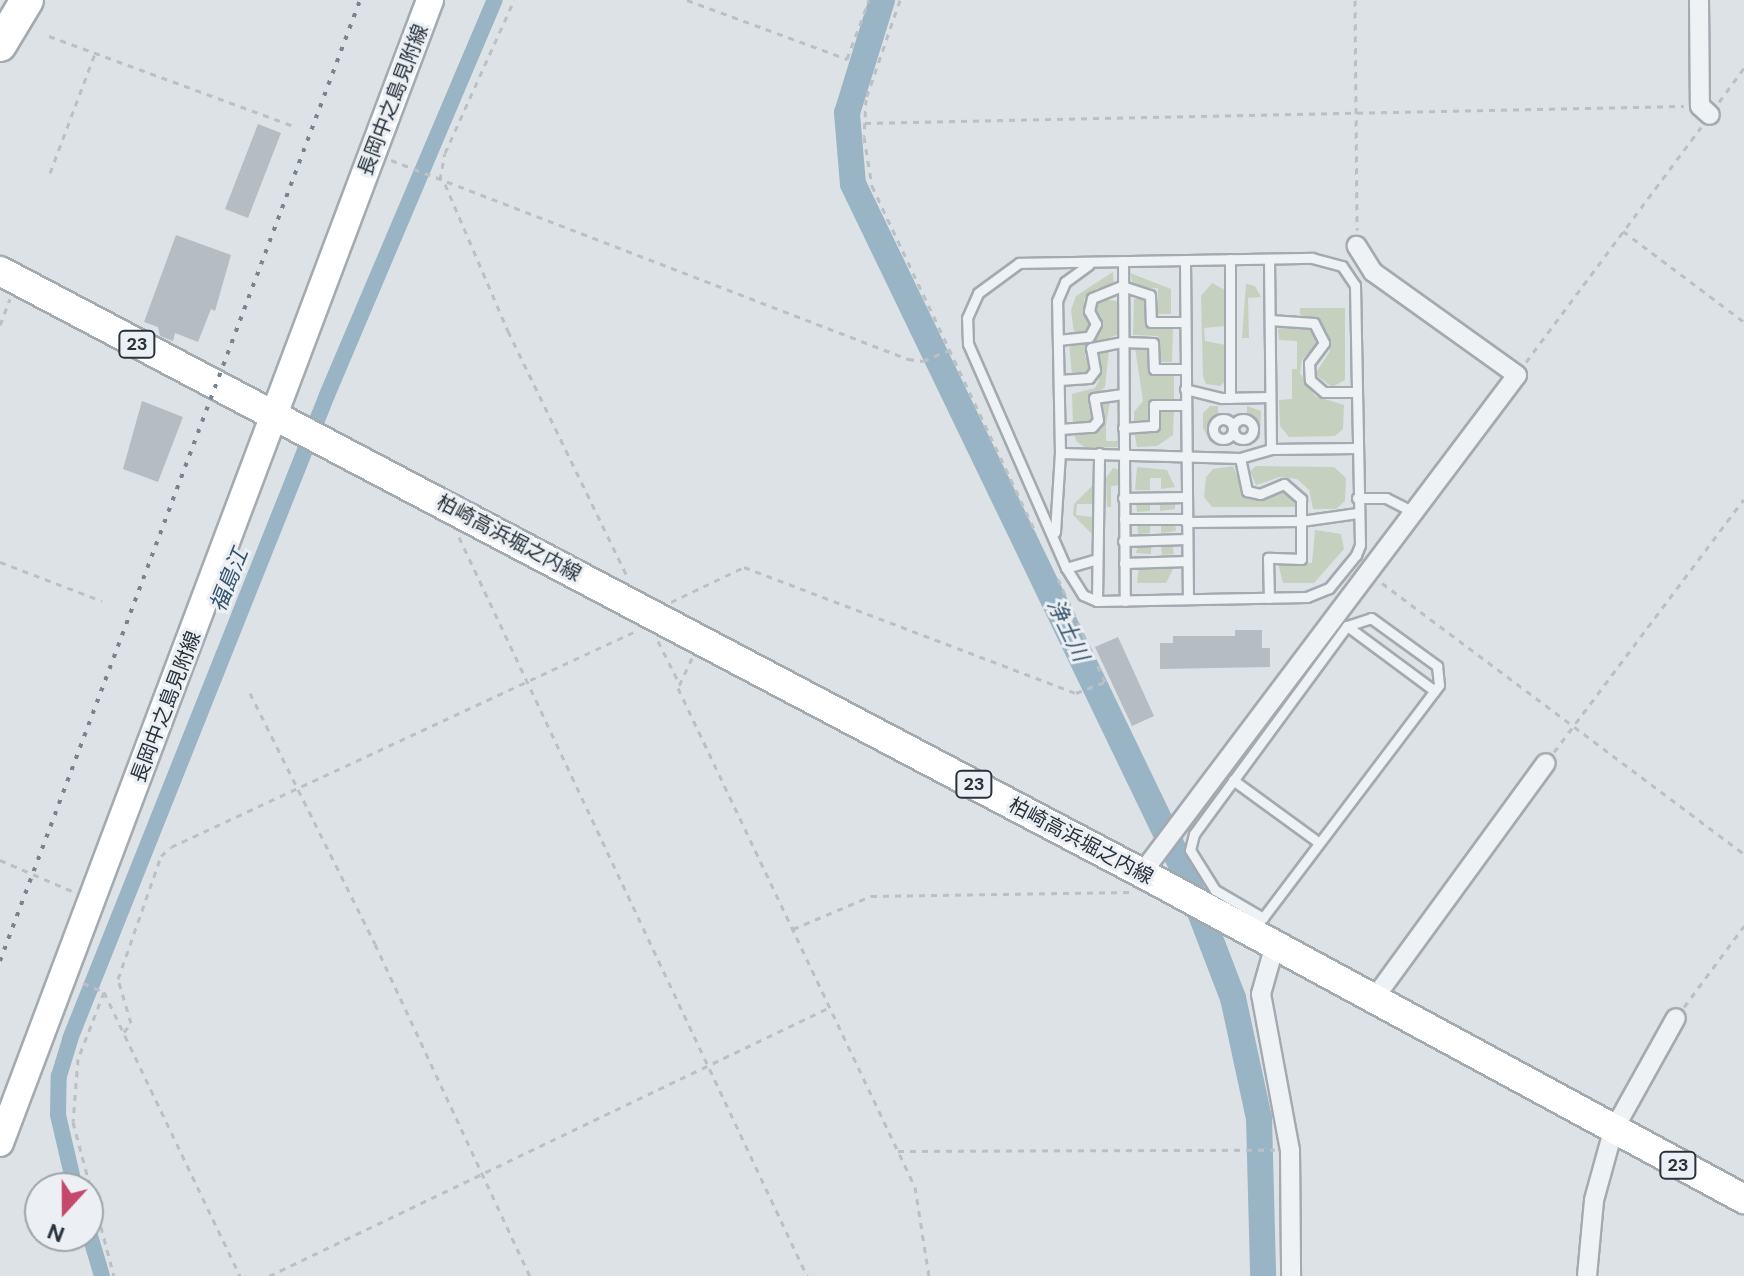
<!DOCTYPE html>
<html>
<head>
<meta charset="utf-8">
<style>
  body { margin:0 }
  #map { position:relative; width:1744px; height:1276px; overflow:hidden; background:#dde2e6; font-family:"DM Sans","Noto Sans JP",sans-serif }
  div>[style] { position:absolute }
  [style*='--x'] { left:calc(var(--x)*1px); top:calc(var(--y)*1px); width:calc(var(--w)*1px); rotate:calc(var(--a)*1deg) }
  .green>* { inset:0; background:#c5d0bf }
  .canal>* { height:16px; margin:-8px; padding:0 8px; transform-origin:8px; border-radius:8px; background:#99b4c5 }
  .river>* { height:26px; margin:-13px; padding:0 13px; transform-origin:13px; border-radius:13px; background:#99b4c5 }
  .building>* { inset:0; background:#b5bcc2 }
  .path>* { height:3px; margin-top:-1.5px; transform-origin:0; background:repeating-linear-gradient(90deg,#bbc0c5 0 6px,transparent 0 12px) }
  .roads { filter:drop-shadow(2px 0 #a3aab0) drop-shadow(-2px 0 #a3aab0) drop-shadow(0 2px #a3aab0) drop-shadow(0 -2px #a3aab0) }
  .lane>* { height:9px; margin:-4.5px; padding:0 4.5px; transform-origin:4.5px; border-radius:4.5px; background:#eff2f5 }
  .lane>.ring { margin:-4.5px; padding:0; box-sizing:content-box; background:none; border:9px solid #eff2f5; border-radius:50% }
  .street>* { height:18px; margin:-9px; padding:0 9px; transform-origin:9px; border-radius:9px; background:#eff2f5 }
  .secondary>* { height:26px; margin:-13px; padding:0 13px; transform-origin:13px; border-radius:13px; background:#fff }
  .primary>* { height:28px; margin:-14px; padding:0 14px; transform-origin:14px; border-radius:14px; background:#fff }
  .highway>* { height:32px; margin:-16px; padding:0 16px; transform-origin:16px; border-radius:16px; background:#fff }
  .rail>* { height:4px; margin-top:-2px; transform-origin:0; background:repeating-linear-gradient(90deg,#77838f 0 4px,transparent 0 12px) }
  span { translate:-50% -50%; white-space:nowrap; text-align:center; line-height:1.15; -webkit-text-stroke:6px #ecf0f4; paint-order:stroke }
  .shield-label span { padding:2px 6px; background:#ecf0f4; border:2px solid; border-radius:6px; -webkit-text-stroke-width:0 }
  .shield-label { font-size:18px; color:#27323c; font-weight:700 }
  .street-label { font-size:20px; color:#27323c }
  .water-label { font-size:22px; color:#34556d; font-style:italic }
  .north { position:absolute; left:24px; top:1172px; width:80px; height:80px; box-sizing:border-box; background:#ecf0f4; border:2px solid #9da4aa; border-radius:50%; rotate:201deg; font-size:22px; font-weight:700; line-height:32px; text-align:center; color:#27323c }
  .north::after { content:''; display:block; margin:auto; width:28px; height:36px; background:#c6476c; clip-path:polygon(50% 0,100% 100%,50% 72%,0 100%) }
</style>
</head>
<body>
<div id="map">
  <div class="green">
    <i style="clip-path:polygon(1113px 272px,1114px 288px,1097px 288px,1084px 299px,1089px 331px,1074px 333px,1071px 310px,1076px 296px)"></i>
    <i style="clip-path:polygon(1130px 273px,1171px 289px,1171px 314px,1158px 314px,1158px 288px,1134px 289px)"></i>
    <i style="clip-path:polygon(1212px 283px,1225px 290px,1226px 326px,1204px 328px,1205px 341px,1226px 345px,1226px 381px,1220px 386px,1206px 384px,1203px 376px,1201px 296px)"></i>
    <i style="clip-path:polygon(1246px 284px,1255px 286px,1261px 297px,1248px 298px,1249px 338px,1242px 338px)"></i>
    <i style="clip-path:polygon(1102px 299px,1117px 301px,1117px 335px,1089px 344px,1085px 356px,1091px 364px,1090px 374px,1072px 375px,1069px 343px,1087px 342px,1099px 335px,1101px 322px,1093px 308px)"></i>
    <i style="clip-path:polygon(1134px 299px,1147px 299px,1148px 326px,1173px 328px,1172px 362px,1159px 362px,1158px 336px,1133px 335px)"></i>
    <i style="clip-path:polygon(1300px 308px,1345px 308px,1345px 380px,1332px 387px,1315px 374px,1330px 351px,1327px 331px,1315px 318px,1300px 315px)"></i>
    <i style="clip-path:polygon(1289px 325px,1315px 330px,1316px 346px,1302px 359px,1300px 373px,1315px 396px,1344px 405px,1343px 429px,1335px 436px,1289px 437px,1280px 426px,1279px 400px,1292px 399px,1292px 369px,1297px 369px,1297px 341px,1279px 340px,1278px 329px)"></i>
    <i style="clip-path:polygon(1117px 348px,1109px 350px,1105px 387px,1088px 401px,1092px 423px,1073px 425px,1072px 394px,1095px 388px,1099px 380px,1097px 350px)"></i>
    <i style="clip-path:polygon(1135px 348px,1148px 348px,1148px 374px,1174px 376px,1174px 401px,1150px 401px,1150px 423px,1134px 423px,1134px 412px,1143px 401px)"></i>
    <i style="clip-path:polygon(1118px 397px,1110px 401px,1106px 425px,1106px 441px,1118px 441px,1117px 447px,1086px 448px,1077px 442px,1073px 432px,1092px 431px,1099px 425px,1097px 399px)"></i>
    <i style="clip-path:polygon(1210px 406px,1218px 406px,1218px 417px,1209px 425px,1215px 440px,1245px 443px,1253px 438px,1256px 425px,1247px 417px,1247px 406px,1261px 411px,1260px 438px,1250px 445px,1210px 442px,1203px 428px,1203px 413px)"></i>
    <i style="clip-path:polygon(1158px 408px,1174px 408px,1173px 435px,1157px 446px,1137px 447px,1134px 431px,1158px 430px)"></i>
    <i style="clip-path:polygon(1233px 466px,1243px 490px,1259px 498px,1282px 489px,1296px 492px,1297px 507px,1212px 507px,1204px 497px,1206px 477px,1213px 469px)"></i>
    <i style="clip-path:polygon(1256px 466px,1334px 467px,1346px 478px,1345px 501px,1336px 509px,1313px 509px,1309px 490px,1297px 479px,1280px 477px,1256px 485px,1250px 471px)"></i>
    <i style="clip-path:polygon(1137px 467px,1167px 470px,1175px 487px,1161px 489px,1161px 478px,1150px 478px,1150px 490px,1135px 490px)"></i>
    <i style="clip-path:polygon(1113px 468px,1120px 470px,1120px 485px,1111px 486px,1111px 507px,1107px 507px,1106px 478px)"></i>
    <i style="clip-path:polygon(1093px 485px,1093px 504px,1077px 504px,1076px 515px,1093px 517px,1092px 534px,1073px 515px,1074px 504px)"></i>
    <i style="clip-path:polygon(1136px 501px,1175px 501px,1175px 509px,1160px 511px,1160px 501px,1150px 502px,1150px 511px,1137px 512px)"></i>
    <i style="clip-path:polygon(1137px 522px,1175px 523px,1176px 531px,1161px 533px,1161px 523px,1150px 523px,1150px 533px,1138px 534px)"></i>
    <i style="clip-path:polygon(1315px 530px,1341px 534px,1344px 549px,1314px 583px,1283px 583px,1278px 563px,1312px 563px)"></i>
    <i style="clip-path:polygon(1172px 543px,1174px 554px,1162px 555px,1161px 545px,1151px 545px,1151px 554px,1136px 553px,1138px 544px)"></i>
    <i style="clip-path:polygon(1175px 565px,1166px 583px,1137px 583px,1139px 566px)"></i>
  </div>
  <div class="canal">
    <i style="--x:75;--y:1188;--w:75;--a:-103.1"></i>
    <i style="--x:58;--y:1115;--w:39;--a:-89"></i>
    <i style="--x:59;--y:1076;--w:39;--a:-73"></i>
    <i style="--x:70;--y:1039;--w:693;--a:-68.24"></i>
    <i style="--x:327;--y:395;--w:429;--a:-67"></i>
    <i style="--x:88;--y:1229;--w:49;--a:73.4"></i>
  </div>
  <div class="river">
    <i style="--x:882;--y:0;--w:118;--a:107.2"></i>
    <i style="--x:847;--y:113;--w:71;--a:85.2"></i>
    <i style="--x:853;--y:184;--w:765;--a:64.27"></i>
    <i style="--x:1185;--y:873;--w:134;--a:69"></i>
    <i style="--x:1233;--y:998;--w:123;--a:77.8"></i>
    <i style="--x:1259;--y:1118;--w:158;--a:88.5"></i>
  </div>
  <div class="building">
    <i style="clip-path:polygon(258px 124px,281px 133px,248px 218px,225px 209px)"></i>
    <i style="clip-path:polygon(176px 235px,231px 255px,215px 311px,211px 309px,198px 342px,175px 333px,173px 341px,160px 336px,158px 327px,144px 322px)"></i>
    <i style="clip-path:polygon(142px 401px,183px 417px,158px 482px,123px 469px)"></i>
    <i style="clip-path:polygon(1235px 630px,1262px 630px,1262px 648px,1270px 648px,1270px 667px,1160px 669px,1160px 643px,1173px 643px,1173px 636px,1235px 636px)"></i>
    <i style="clip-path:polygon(1118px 637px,1154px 716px,1132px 726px,1095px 647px)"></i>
  </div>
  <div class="path">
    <i style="--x:687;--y:0;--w:171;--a:20.2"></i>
    <i style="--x:847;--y:59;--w:63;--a:-69.6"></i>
    <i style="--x:900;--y:0;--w:105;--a:109"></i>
    <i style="--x:866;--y:99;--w:38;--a:93"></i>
    <i style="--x:864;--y:137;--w:50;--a:80.7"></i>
    <i style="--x:872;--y:186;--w:384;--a:64.7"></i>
    <i style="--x:1355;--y:0;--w:230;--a:89.5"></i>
    <i style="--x:49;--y:36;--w:260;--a:20.2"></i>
    <i style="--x:1719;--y:102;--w:42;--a:-53.7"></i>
    <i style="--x:865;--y:123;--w:819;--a:-1.19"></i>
    <i style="--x:391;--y:160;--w:554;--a:21.05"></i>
    <i style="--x:908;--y:359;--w:15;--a:8"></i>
    <i style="--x:923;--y:361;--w:30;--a:-23"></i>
    <i style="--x:50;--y:173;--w:128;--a:-69.4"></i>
    <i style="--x:440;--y:180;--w:27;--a:-80"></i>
    <i style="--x:445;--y:153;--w:168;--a:-65.7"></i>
    <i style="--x:445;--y:184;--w:160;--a:66.8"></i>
    <i style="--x:508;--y:331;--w:272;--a:64.1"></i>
    <i style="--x:1623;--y:231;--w:151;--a:36.9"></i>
    <i style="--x:0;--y:325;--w:28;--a:-69"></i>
    <i style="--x:1526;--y:362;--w:293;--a:-53.3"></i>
    <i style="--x:459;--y:537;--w:817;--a:64.78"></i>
    <i style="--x:0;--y:562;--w:109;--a:20.9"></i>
    <i style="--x:1382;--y:583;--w:452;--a:36.8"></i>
    <i style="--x:671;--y:602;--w:81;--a:-25.6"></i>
    <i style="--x:744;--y:567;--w:355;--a:20.8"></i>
    <i style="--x:1076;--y:693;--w:31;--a:-21"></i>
    <i style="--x:1105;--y:682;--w:113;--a:-114.5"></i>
    <i style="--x:658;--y:641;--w:45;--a:63.4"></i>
    <i style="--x:692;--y:658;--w:33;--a:115"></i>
    <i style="--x:678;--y:688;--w:552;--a:64.59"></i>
    <i style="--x:915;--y:1187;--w:90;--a:81.1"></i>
    <i style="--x:250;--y:693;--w:280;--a:63.5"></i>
    <i style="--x:375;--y:944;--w:366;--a:65"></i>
    <i style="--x:1554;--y:752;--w:316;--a:-53.1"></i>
    <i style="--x:0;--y:860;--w:78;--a:23.3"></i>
    <i style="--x:793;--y:929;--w:85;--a:-22.9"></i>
    <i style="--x:871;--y:896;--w:259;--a:-0.9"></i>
    <i style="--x:83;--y:983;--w:23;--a:23"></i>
    <i style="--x:104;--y:992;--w:315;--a:64.4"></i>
    <i style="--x:104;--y:992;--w:72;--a:111.2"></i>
    <i style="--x:78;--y:1059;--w:63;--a:94.5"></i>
    <i style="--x:73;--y:1122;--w:159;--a:75.1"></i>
    <i style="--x:1684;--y:1007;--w:101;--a:-53.5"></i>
    <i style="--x:124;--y:1032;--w:11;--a:-52"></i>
    <i style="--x:131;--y:1023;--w:46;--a:-106.5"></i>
    <i style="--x:118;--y:979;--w:130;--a:-70.7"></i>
    <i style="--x:161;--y:856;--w:13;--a:-42"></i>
    <i style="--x:171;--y:847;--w:515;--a:-24.92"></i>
    <i style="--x:898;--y:1151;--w:377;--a:-0.2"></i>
    <i style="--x:269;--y:1276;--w:620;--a:-25.61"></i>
  </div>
  <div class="roads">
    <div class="lane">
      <i style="--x:1312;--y:258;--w:31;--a:15"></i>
      <i style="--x:1342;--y:266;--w:23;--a:56"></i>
      <i style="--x:1355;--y:285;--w:260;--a:88.9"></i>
      <i style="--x:1360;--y:545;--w:11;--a:112"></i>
      <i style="--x:1356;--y:555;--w:43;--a:129.3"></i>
      <i style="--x:1329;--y:588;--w:24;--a:158"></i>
      <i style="--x:1307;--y:597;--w:210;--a:178.9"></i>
      <i style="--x:1097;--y:601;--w:15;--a:-157"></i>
      <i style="--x:1083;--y:595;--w:32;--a:-122"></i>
      <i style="--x:1066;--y:568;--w:244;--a:-113.6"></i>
      <i style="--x:968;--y:344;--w:26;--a:-92"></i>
      <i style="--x:967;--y:318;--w:27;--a:-66"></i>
      <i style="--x:978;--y:293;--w:51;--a:-36.2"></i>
      <i style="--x:1019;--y:263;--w:293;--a:-1"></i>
      <i style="--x:1230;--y:259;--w:139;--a:90"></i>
      <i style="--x:1269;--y:259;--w:190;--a:89.4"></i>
      <i style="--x:1185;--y:260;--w:339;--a:89.5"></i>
      <i style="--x:1123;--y:261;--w:340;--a:89.7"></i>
      <i style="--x:1270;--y:320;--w:44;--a:3.9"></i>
      <i style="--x:1314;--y:323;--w:22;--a:63"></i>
      <i style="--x:1324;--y:343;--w:25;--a:127"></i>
      <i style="--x:1309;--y:363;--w:17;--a:87"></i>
      <i style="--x:1310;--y:380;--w:18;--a:41"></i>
      <i style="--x:1324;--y:392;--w:32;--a:0"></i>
      <i style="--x:1058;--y:340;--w:31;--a:-6"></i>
      <i style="--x:1089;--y:337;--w:15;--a:-62"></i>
      <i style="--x:1096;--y:324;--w:15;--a:-118"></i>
      <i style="--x:1089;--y:311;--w:13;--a:-77"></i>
      <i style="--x:1092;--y:298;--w:32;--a:-22"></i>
      <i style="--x:1122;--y:286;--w:29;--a:18"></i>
      <i style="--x:1150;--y:295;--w:27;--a:88"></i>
      <i style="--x:1151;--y:322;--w:32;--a:0"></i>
      <i style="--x:1059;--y:380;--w:30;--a:-4"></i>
      <i style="--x:1089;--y:378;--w:10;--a:-53"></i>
      <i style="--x:1095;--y:370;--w:22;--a:-100"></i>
      <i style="--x:1091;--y:348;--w:32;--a:-11"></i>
      <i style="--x:1122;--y:342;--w:31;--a:2"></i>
      <i style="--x:1153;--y:343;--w:26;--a:88"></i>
      <i style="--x:1154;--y:369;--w:30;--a:0"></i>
      <i style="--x:1185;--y:389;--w:38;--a:14"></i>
      <i style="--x:1222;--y:398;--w:48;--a:-1.2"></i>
      <i class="ring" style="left:1233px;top:419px;width:11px;height:11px"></i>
      <i class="ring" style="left:1213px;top:419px;width:11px;height:11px"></i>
      <i style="--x:1123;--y:428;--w:31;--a:-4"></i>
      <i style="--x:1154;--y:426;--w:21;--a:-90"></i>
      <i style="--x:1154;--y:405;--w:30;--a:0"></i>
      <i style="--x:1060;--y:429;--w:32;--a:-4"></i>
      <i style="--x:1092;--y:427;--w:9;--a:-49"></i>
      <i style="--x:1098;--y:420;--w:22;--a:-100"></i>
      <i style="--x:1094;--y:398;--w:29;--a:-8"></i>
      <i style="--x:1060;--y:453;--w:180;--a:1.6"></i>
      <i style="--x:1240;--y:458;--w:32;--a:-16"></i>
      <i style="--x:1271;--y:449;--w:85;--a:-0.7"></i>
      <i style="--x:1240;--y:458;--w:34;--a:78"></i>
      <i style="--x:1247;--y:491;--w:13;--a:13"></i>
      <i style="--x:1260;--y:494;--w:26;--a:-23"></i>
      <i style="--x:1284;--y:484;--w:23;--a:41"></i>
      <i style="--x:1301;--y:499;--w:60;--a:90"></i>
      <i style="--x:1301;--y:559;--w:33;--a:-178"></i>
      <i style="--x:1268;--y:558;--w:40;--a:88.6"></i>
      <i style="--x:1123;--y:498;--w:64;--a:-0.9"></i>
      <i style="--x:1357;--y:498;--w:29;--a:0"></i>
      <i style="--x:1386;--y:498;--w:30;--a:27"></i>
      <i style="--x:1124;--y:519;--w:62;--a:0"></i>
      <i style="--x:1186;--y:522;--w:115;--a:-0.5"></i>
      <i style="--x:1301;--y:521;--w:57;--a:-8.1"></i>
      <i style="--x:1055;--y:532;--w:79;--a:-86.4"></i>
      <i style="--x:1060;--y:453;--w:152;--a:-91.1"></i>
      <i style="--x:1057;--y:301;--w:21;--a:-67"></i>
      <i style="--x:1065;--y:282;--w:29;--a:-36"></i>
      <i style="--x:1123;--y:541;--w:63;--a:-1.8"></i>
      <i style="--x:1124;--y:563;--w:63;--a:-1.8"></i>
      <i style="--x:1066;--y:568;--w:32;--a:-16"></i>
      <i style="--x:1097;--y:601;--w:148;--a:-89.2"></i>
      <i style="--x:1371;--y:618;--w:82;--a:36"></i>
      <i style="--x:1437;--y:666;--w:19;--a:84"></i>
      <i style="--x:1439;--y:685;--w:292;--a:127.1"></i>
      <i style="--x:1263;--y:918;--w:56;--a:-149.7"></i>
      <i style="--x:1215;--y:890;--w:47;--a:-122"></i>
      <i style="--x:1190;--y:850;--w:16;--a:-76"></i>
      <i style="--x:1194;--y:834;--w:258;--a:-53.7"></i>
      <i style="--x:1347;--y:626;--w:25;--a:-18"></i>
      <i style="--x:1347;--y:626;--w:109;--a:36.5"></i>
      <i style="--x:1233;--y:780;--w:105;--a:36.1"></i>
    </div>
    <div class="street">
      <i style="--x:1699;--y:0;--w:106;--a:89.5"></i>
      <i style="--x:1700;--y:106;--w:13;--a:42"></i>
      <i style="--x:1142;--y:873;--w:623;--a:-53.02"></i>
      <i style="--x:1517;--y:375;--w:177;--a:-144.4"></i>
      <i style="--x:1373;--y:272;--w:31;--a:-122"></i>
      <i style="--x:1274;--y:948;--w:48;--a:105.8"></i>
      <i style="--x:1261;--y:994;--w:159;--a:79.5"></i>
      <i style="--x:1290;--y:1150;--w:126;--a:89.5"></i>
      <i style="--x:1373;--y:1000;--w:293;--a:-53.9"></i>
      <i style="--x:1587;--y:1276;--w:76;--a:-84.7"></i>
      <i style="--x:1594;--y:1200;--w:72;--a:-74.6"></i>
      <i style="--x:1613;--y:1131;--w:129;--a:-60.9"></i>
    </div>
    <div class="secondary">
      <i style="--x:0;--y:1143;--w:1221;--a:-69.38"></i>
    </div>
    <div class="primary">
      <i style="--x:0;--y:271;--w:1291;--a:27.8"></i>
      <i style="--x:1142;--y:873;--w:685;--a:28.44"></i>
    </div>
    <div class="highway">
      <i style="--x:0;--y:45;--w:52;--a:-59"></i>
    </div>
  </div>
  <div class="rail">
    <i style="--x:0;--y:961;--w:1026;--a:-69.46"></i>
  </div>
  <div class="shield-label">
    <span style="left:137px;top:344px">23</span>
    <span style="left:974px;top:784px">23</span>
    <span style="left:1678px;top:1165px">23</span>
  </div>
  <div class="street-label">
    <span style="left:393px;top:100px;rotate:-69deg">長岡中之島見附線</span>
    <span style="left:509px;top:538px;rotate:28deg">柏崎高浜堀之内線</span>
    <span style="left:166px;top:707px;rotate:-69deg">長岡中之島見附線</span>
    <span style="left:1081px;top:841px;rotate:28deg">柏崎高浜堀之内線</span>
  </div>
  <div class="water-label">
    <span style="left:229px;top:580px;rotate:-68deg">福島江</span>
    <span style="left:1068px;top:630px;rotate:64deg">浄土川</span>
  </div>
  <div class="north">N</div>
</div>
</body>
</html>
